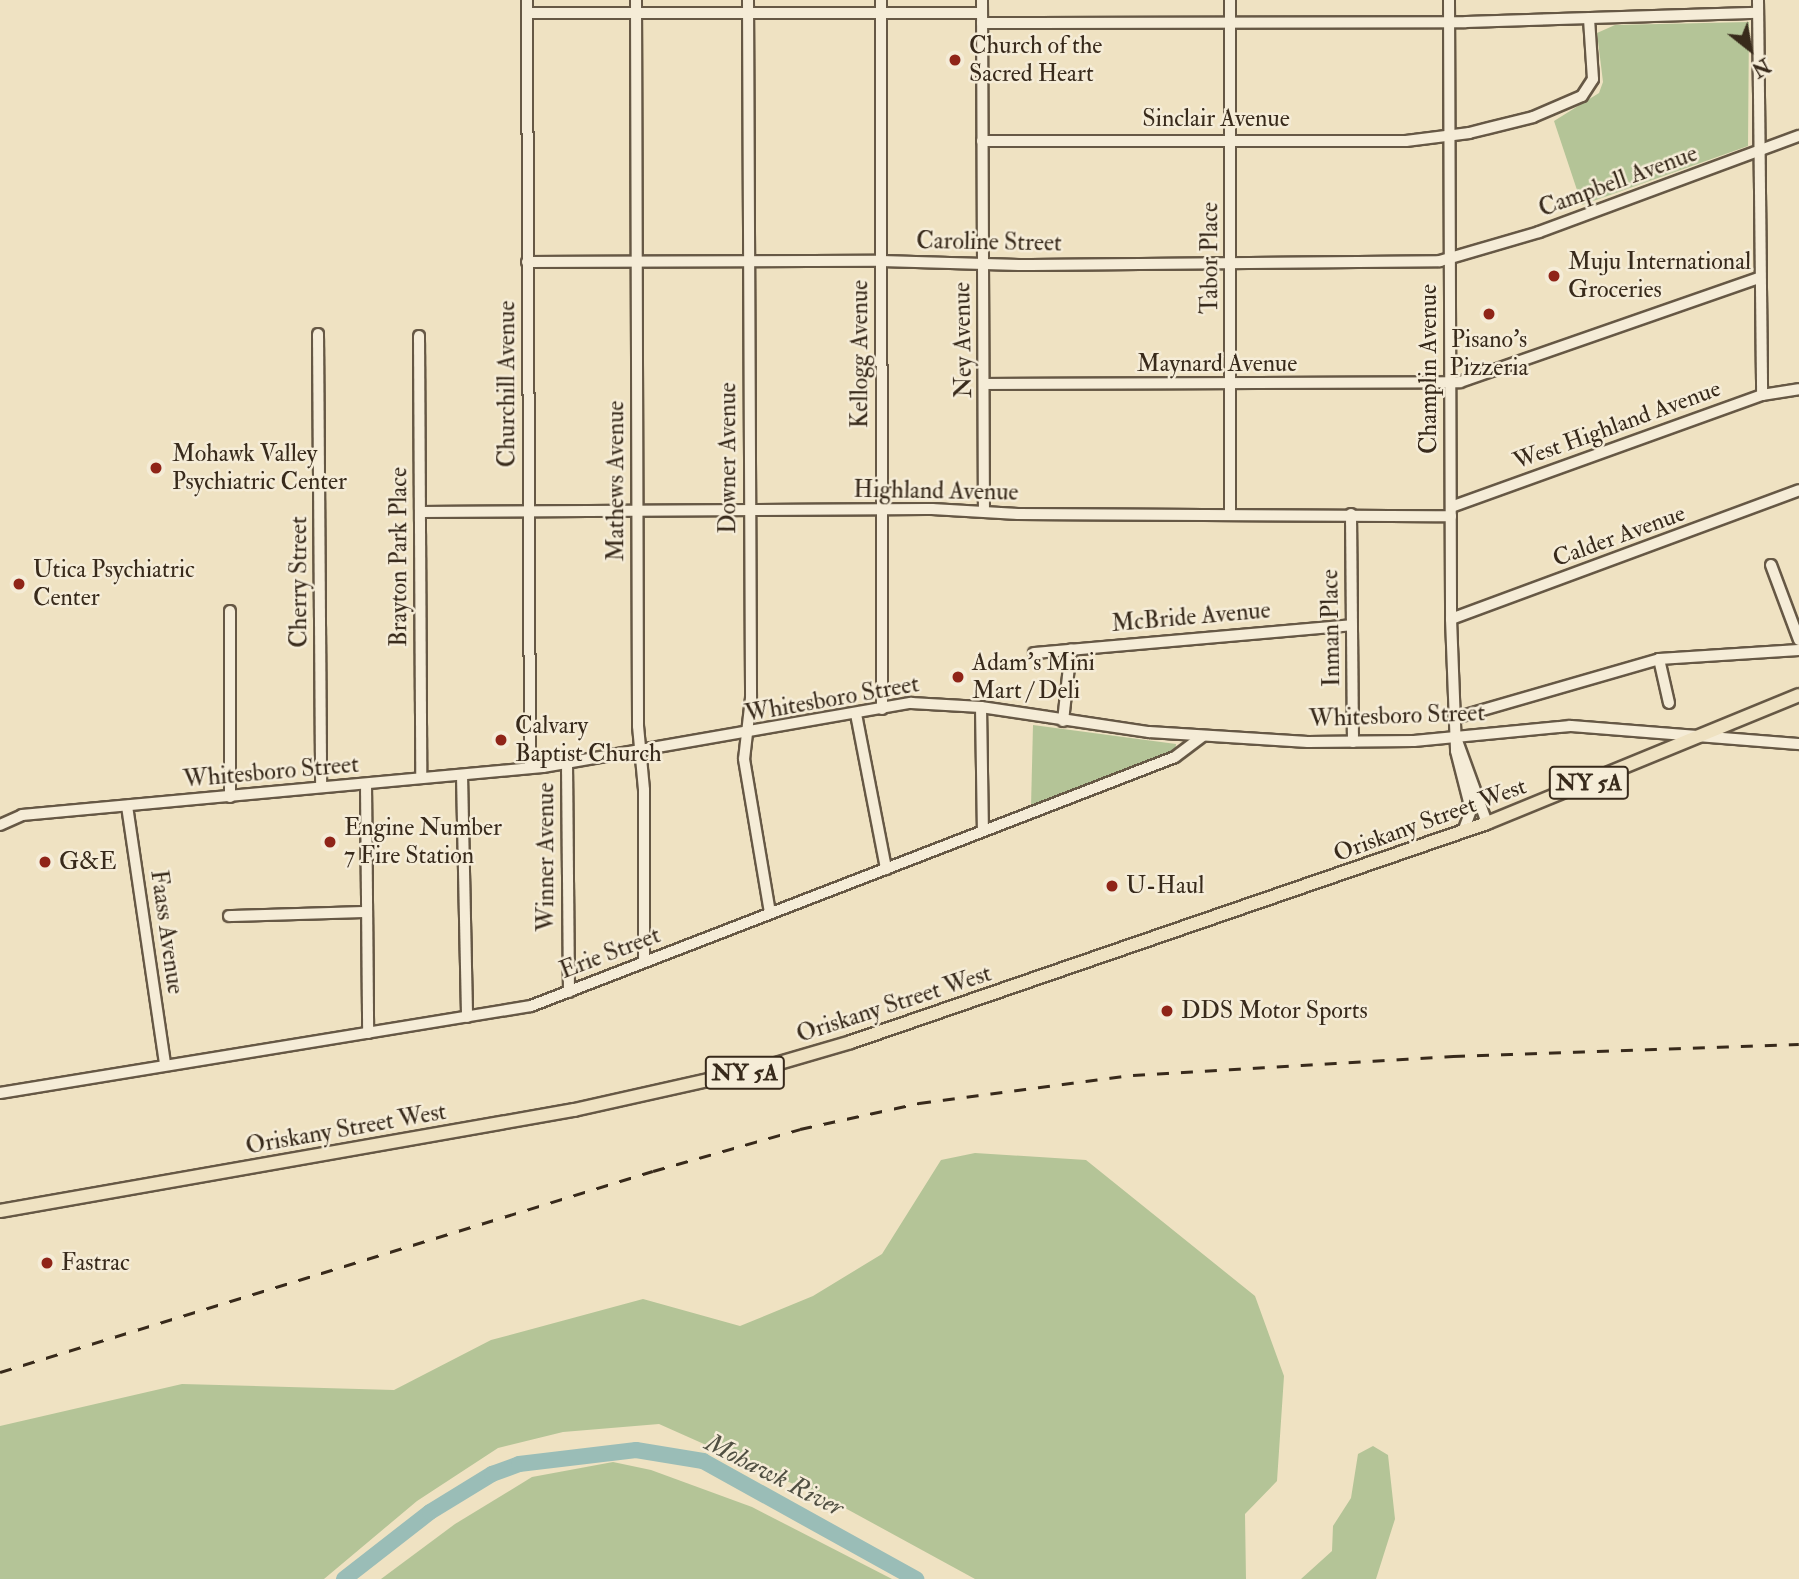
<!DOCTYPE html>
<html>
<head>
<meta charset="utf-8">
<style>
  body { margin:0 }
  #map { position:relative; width:1799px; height:1579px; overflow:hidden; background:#efe2c2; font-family:"IM FELL Double Pica",serif }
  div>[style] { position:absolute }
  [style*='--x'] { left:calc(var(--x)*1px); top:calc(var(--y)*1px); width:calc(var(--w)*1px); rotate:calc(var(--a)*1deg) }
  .green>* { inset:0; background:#b4c497 }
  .river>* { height:16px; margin:-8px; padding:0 8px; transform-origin:8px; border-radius:8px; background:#9abdb7 }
  .roads { filter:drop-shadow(2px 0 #665845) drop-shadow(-2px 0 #665845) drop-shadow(0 2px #665845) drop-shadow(0 -2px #665845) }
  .minor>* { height:10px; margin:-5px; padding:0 5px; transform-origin:5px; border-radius:5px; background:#f5ecd7 }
  .major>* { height:12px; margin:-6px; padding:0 6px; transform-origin:6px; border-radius:6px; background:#efe2c2 }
  .rail>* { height:2.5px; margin-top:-1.25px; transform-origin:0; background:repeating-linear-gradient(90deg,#382a1b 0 12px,transparent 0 24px) }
  .dots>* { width:19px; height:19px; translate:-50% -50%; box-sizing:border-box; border:4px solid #f5ecd7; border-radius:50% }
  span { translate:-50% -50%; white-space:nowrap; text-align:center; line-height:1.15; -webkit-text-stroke:5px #f5ecd7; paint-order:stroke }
  .shield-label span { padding:2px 5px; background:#f5ecd7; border:2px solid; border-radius:5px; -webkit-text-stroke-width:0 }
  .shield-label { font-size:23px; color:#382a1b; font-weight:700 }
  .poi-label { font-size:24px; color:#382a1b }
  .left { translate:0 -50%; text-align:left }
  .street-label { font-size:24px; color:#382a1b }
  .water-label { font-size:26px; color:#504f42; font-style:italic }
  .north { position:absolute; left:1715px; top:14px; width:70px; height:70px; -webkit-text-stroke:5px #f5ecd7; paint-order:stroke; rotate:149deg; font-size:19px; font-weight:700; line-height:28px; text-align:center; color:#382a1b }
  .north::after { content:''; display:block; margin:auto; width:24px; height:32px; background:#382a1b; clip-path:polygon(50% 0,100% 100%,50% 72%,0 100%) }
</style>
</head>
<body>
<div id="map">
  <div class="green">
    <i style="clip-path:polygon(1749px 22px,1748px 146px,1582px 205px,1554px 121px,1599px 93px,1603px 82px,1597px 33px,1615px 25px)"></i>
    <i style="clip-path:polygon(1033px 725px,1176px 744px,1175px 752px,1031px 807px)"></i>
    <i style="clip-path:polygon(975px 1153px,1086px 1160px,1255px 1296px,1284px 1376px,1277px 1481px,1245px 1514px,1246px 1579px,975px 1579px,834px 1502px,659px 1424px,563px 1432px,498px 1448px,417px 1501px,324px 1579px,0 1579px,0 1426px,182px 1384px,394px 1390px,491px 1340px,643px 1299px,740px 1326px,813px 1296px,882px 1254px,941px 1160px)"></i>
    <i style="clip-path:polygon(1373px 1446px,1388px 1455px,1395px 1519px,1376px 1579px,1301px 1579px,1332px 1551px,1333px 1526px,1351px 1498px,1358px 1454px)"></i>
    <i style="clip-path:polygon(613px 1462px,651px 1470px,752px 1507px,892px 1579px,381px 1579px,455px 1524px,532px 1477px)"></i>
  </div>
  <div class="river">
    <i style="--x:344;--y:1579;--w:109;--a:-37.9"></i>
    <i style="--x:430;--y:1512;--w:73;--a:-31.5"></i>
    <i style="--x:492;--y:1474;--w:29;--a:-20"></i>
    <i style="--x:519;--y:1464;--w:118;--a:-6.8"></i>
    <i style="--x:636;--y:1450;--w:68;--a:9.3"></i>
    <i style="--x:703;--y:1461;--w:244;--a:29"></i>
  </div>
  <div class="roads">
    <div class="minor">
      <i style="--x:527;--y:0;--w:768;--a:89.78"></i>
      <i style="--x:636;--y:0;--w:726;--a:89.84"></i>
      <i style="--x:638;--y:726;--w:64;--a:84.6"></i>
      <i style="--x:644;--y:790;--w:172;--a:90"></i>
      <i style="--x:748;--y:0;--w:698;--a:89.75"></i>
      <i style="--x:751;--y:698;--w:61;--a:96.5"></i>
      <i style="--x:744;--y:759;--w:156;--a:80.4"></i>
      <i style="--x:881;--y:0;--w:709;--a:89.92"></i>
      <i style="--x:982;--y:0;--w:511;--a:89.78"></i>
      <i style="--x:1230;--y:0;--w:515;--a:90"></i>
      <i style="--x:1449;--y:0;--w:619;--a:89.81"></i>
      <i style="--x:1451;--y:619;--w:132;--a:87.8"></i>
      <i style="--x:1456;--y:751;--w:61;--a:75.7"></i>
      <i style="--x:1471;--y:810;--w:23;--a:110"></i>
      <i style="--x:1758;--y:0;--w:395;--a:89.4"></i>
      <i style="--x:527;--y:13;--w:455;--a:0"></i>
      <i style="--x:982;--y:23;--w:484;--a:-0.1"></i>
      <i style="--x:1466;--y:22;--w:292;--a:-1.8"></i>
      <i style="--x:982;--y:141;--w:424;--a:0"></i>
      <i style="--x:1406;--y:141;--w:64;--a:-7.2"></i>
      <i style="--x:1469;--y:133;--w:66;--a:-14"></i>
      <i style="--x:1533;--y:117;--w:53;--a:-23.2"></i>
      <i style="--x:1582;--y:96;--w:20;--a:-57"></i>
      <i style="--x:1593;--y:79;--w:61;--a:-93.8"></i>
      <i style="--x:527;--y:262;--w:354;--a:-0.2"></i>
      <i style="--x:881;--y:261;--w:138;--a:1.7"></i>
      <i style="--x:1019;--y:265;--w:421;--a:-0.5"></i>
      <i style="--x:1440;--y:261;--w:103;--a:-16.3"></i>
      <i style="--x:1539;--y:232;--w:277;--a:-20.3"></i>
      <i style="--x:318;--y:334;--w:453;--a:89.6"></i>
      <i style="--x:419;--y:336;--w:442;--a:89.7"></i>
      <i style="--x:984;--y:384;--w:476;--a:-0.2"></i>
      <i style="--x:1460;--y:382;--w:317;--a:-19.2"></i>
      <i style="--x:1451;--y:507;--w:331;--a:-19.8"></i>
      <i style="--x:1762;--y:395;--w:37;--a:-9"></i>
      <i style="--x:420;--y:512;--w:512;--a:-0.34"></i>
      <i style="--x:932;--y:509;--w:86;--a:3.3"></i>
      <i style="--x:1018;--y:514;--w:433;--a:0.3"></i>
      <i style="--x:1351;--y:514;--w:228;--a:89.5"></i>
      <i style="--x:1771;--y:565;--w:80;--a:69.5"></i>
      <i style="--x:1451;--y:619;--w:371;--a:-20.3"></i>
      <i style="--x:1034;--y:653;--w:319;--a:-5"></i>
      <i style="--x:1659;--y:659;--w:45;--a:77.2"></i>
      <i style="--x:981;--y:707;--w:124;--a:89.1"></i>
      <i style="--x:856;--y:714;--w:158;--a:79"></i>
      <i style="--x:1455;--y:718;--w:212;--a:-16.1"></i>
      <i style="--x:1659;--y:659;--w:140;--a:-3.7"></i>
      <i style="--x:1063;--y:721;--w:72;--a:-83.7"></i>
      <i style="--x:1456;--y:738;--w:90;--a:70"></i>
      <i style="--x:567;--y:763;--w:229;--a:89.5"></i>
      <i style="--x:462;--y:775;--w:242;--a:88.8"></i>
      <i style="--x:366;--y:784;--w:249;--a:89.5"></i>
      <i style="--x:230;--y:797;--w:186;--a:-90"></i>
      <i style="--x:127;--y:806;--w:261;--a:81.6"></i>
      <i style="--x:0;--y:825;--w:24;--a:-24"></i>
      <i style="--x:22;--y:815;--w:523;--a:-5.26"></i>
      <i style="--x:543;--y:767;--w:374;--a:-9.9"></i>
      <i style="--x:911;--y:703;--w:70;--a:3.3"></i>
      <i style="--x:981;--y:707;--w:170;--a:8.5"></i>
      <i style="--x:1149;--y:732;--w:159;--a:3.6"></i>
      <i style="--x:1308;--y:742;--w:106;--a:-0.5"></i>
      <i style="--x:1414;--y:741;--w:157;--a:-5.5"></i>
      <i style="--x:1570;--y:726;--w:230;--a:4.5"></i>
      <i style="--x:229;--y:916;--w:138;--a:-1.7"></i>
      <i style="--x:0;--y:1093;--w:538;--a:-9.3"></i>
      <i style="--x:531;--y:1006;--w:690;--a:-21.14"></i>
      <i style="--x:1175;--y:757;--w:34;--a:-37"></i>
    </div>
    <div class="major">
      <i style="--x:0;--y:1211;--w:583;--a:-9.98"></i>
      <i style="--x:574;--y:1110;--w:193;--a:-12.6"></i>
      <i style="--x:762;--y:1068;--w:93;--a:-16.3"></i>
      <i style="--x:851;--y:1042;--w:673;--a:-19"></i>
      <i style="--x:1487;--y:823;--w:337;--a:-22.3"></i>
    </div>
  </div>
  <div class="rail">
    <i style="--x:0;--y:1372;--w:683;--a:-17.11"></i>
    <i style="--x:653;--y:1171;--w:153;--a:-15.9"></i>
    <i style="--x:800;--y:1129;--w:122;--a:-12.3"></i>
    <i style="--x:919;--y:1103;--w:216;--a:-7.5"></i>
    <i style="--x:1133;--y:1075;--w:321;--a:-3.4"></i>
    <i style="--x:1453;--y:1056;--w:346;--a:-2"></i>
  </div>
  <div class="dots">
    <i style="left:955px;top:60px;background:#8f2418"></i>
    <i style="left:1554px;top:276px;background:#8f2418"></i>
    <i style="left:1489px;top:314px;background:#8f2418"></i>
    <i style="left:156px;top:468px;background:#8f2418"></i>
    <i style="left:19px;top:584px;background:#8f2418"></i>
    <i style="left:958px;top:677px;background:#8f2418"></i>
    <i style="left:501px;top:740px;background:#8f2418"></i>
    <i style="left:330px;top:842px;background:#8f2418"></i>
    <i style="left:45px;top:862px;background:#8f2418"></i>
    <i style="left:1112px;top:886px;background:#8f2418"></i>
    <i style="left:1167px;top:1011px;background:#8f2418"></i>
    <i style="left:47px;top:1263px;background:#8f2418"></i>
  </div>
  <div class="shield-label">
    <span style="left:1589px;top:783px">NY 5A</span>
    <span style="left:745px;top:1073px">NY 5A</span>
  </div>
  <div class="poi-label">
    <span class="left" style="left:969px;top:60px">Church of the<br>Sacred Heart</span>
    <span class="left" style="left:1568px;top:276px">Muju International<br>Groceries</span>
    <span style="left:1489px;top:354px">Pisano's<br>Pizzeria</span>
    <span class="left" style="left:172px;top:468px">Mohawk Valley<br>Psychiatric Center</span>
    <span class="left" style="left:33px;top:584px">Utica Psychiatric<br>Center</span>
    <span class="left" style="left:972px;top:677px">Adam's Mini<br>Mart / Deli</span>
    <span class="left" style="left:515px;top:740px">Calvary<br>Baptist Church</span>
    <span class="left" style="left:344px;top:842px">Engine Number<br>7 Fire Station</span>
    <span class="left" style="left:59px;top:862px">G&amp;E</span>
    <span class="left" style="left:1126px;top:886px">U-Haul</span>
    <span class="left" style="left:1181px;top:1011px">DDS Motor Sports</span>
    <span class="left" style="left:61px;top:1263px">Fastrac</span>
  </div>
  <div class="street-label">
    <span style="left:1216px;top:119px">Sinclair Avenue</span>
    <span style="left:1618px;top:181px;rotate:-20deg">Campbell Avenue</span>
    <span style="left:989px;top:242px;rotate:1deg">Caroline Street</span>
    <span style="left:1210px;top:258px;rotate:-90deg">Tabor Place</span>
    <span style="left:963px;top:340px;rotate:-91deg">Ney Avenue</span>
    <span style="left:860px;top:354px;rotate:-90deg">Kellogg Avenue</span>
    <span style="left:1217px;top:364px">Maynard Avenue</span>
    <span style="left:1429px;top:369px;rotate:-90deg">Champlin Avenue</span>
    <span style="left:507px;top:384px;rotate:-90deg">Churchill Avenue</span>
    <span style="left:1617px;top:425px;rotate:-20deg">West Highland Avenue</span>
    <span style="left:728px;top:458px;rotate:-90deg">Downer Avenue</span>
    <span style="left:616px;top:481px;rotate:-90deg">Mathews Avenue</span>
    <span style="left:936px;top:491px;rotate:1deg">Highland Avenue</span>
    <span style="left:1619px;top:536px;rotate:-20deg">Calder Avenue</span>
    <span style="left:399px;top:557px;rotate:-90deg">Brayton Park Place</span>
    <span style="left:299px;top:582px;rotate:-90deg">Cherry Street</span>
    <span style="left:1191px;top:617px;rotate:-5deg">McBride Avenue</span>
    <span style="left:1331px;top:628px;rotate:-91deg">Inman Place</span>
    <span style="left:832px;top:699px;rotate:-10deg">Whitesboro Street</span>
    <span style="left:1397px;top:716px;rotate:-2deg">Whitesboro Street</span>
    <span style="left:271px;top:772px;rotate:-5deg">Whitesboro Street</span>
    <span style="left:1430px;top:820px;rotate:-20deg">Oriskany Street West</span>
    <span style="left:546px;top:857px;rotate:-90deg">Winner Avenue</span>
    <span style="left:167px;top:932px;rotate:82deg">Faass Avenue</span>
    <span style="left:610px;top:953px;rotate:-21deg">Erie Street</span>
    <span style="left:894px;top:1004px;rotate:-18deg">Oriskany Street West</span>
    <span style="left:346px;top:1129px;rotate:-10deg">Oriskany Street West</span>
  </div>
  <div class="water-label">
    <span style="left:774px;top:1476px;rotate:27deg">Mohawk River</span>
  </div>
  <div class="north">N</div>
</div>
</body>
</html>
